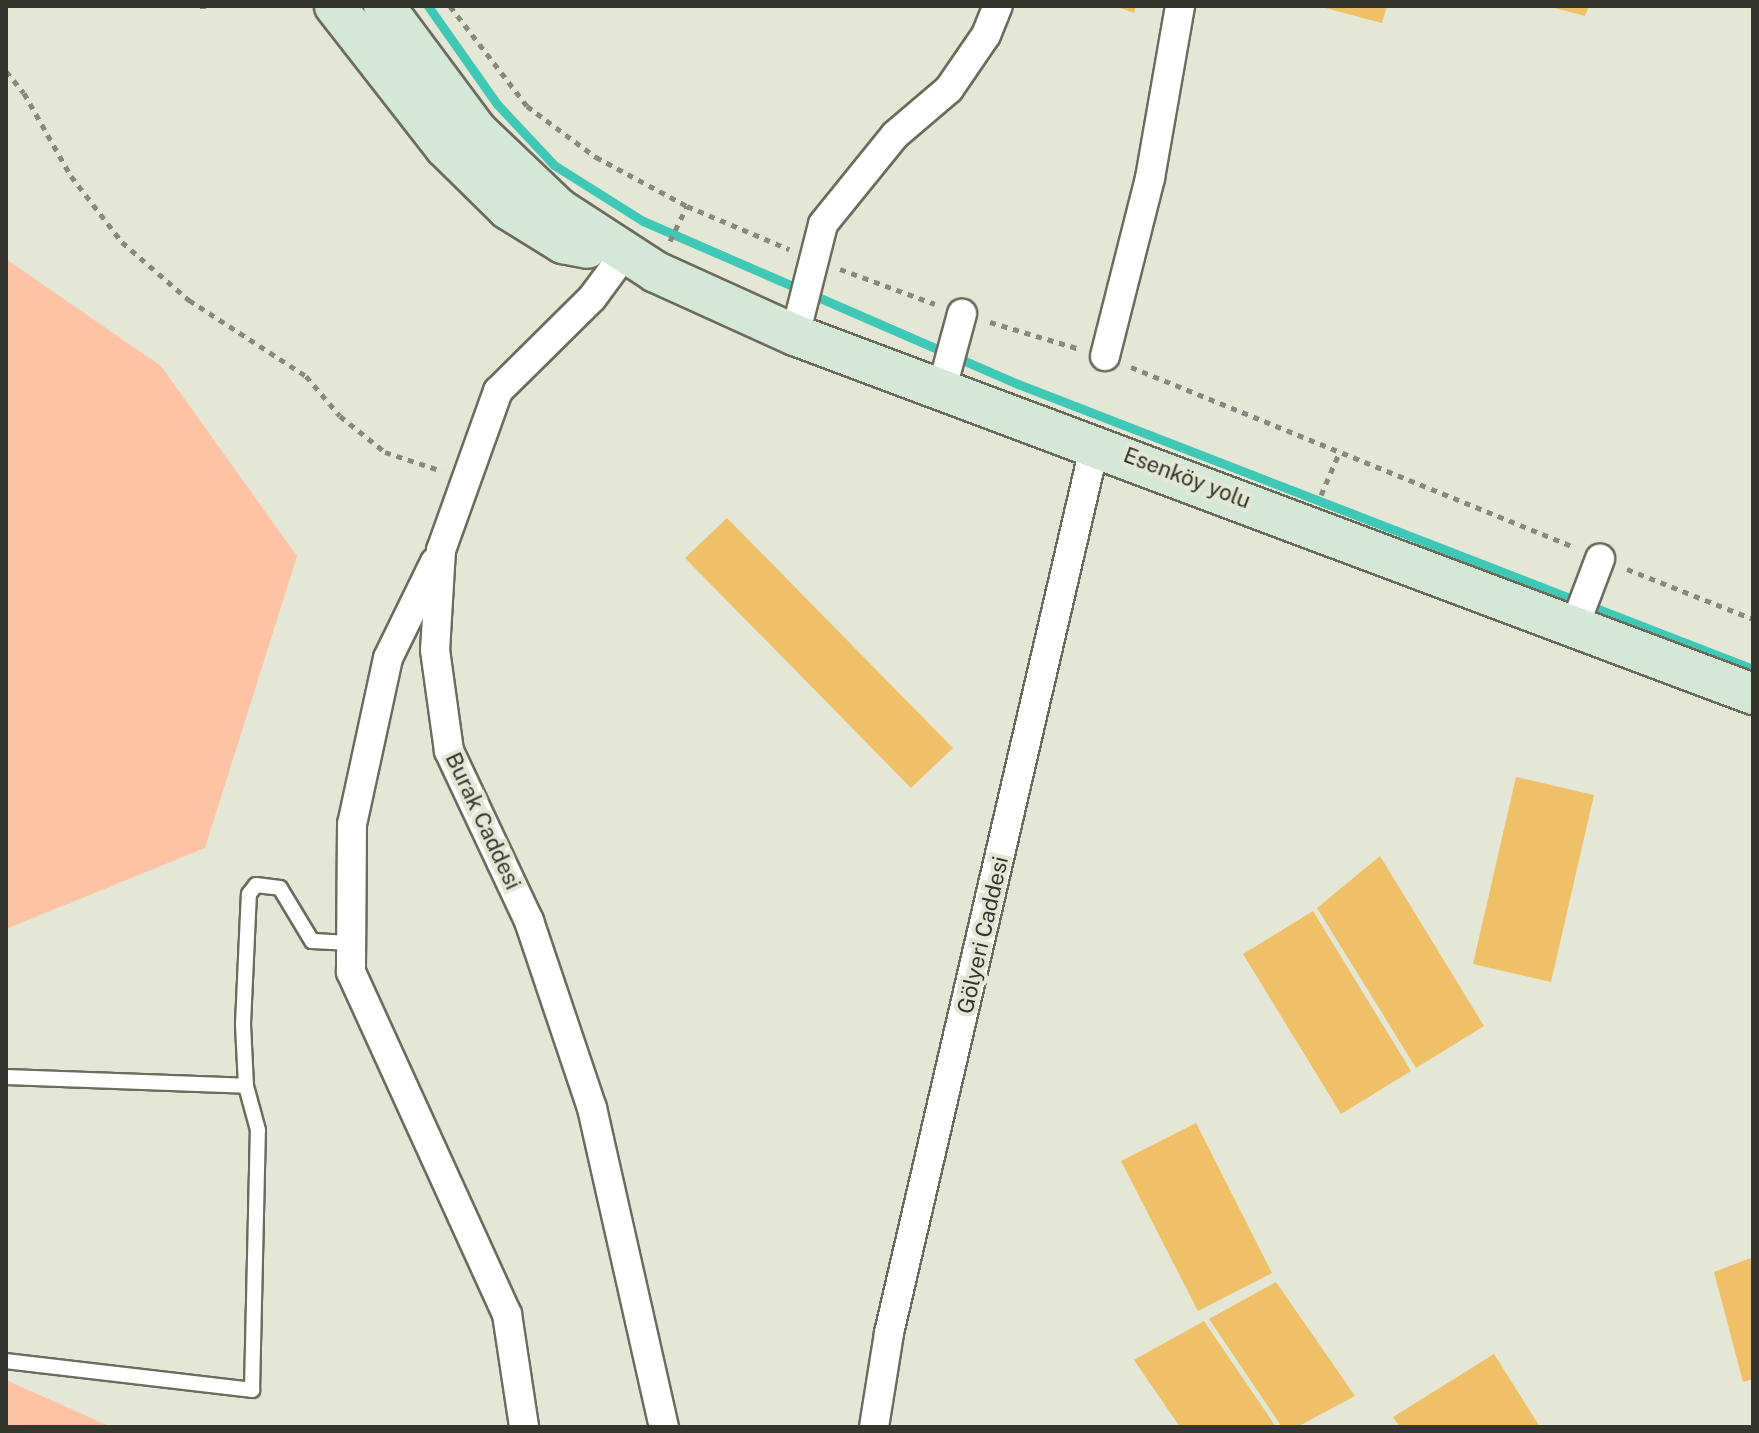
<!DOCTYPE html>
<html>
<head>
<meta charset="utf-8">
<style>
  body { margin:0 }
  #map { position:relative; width:1759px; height:1433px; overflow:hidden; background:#e4e7d5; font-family:"Public Sans",sans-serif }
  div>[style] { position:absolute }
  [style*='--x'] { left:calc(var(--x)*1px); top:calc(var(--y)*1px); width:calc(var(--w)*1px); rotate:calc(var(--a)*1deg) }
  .green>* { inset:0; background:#fec3a5 }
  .stream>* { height:9px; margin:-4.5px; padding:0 4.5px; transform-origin:4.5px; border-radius:4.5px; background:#3fc8b5 }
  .building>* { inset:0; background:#efc068 }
  .path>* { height:5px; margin-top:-2.5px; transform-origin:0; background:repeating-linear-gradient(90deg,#87897d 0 6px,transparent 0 12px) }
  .roads { filter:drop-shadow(2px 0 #6a6c5d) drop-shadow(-2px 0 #6a6c5d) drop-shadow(0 2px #6a6c5d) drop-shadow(0 -2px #6a6c5d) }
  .lane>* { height:14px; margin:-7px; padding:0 7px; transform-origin:7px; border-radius:7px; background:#fff }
  .street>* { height:28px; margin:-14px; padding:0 14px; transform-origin:14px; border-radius:14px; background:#fff }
  .secondary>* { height:40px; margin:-20px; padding:0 20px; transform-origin:20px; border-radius:20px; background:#d5e8d8 }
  span { translate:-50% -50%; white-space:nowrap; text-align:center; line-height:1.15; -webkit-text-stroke:8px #e4e7d5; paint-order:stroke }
  .street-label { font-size:22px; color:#34352e }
  .frame { position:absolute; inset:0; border:8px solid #34352e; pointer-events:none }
</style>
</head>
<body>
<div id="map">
  <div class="green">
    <i style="clip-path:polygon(6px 259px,161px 366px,297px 556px,205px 848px,6px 929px)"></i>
    <i style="clip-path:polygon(6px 1380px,111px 1427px,6px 1427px)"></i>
  </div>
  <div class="stream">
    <i style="--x:428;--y:6;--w:120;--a:54.9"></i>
    <i style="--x:497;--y:104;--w:83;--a:46.9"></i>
    <i style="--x:554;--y:165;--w:105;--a:32.2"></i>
    <i style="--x:643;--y:221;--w:409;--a:23.5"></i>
    <i style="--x:1018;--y:384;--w:788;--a:21.19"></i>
  </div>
  <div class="building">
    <i style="clip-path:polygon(1115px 6px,1136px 6px,1134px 13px)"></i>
    <i style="clip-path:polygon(1318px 6px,1387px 6px,1382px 23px)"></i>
    <i style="clip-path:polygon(1547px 6px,1589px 6px,1585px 16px)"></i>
    <i style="clip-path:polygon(727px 518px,953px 748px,911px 788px,685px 558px)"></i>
    <i style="clip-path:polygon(1516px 777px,1594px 795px,1551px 982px,1473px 964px)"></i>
    <i style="clip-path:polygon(1380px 856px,1484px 1026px,1416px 1068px,1317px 908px)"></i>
    <i style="clip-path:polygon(1313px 911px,1411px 1071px,1341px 1114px,1243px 954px)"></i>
    <i style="clip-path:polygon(1196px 1123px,1272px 1273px,1198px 1311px,1121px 1161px)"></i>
    <i style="clip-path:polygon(1753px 1257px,1753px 1379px,1743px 1382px,1714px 1272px)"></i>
    <i style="clip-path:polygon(1276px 1282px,1355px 1396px,1297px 1427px,1282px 1427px,1209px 1319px)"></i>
    <i style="clip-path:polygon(1204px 1321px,1276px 1427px,1180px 1427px,1134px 1360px)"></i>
    <i style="clip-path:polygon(1494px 1354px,1540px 1427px,1400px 1427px,1393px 1417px)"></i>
  </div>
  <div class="path">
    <i style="--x:200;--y:6;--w:11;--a:0"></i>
    <i style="--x:450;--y:6;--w:126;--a:52.4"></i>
    <i style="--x:527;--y:106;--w:86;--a:36.5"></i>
    <i style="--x:596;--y:157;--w:103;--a:28.3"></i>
    <i style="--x:687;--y:206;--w:111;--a:22.9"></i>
    <i style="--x:6;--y:71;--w:28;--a:51"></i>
    <i style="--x:24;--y:93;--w:95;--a:60.5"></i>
    <i style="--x:71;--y:176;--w:83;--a:52.3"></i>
    <i style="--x:122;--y:242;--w:89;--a:40.9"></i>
    <i style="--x:189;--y:300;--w:140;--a:33"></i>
    <i style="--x:306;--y:376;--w:52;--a:49.6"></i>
    <i style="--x:340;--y:416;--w:58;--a:38.7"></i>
    <i style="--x:385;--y:452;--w:60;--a:18.4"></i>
    <i style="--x:670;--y:241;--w:39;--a:-64"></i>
    <i style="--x:840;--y:269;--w:101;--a:20.2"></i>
    <i style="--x:990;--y:322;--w:94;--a:16.7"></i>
    <i style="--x:1131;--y:367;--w:478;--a:22.1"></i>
    <i style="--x:1321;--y:495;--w:48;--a:-66.6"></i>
    <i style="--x:1627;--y:569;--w:136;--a:21.6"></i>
  </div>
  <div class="roads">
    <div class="lane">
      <i style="--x:6;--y:1077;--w:240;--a:2.1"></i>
      <i style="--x:6;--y:1361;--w:248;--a:6.7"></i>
      <i style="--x:252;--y:1390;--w:260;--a:-88.7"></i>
      <i style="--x:258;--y:1130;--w:46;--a:-105.3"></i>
      <i style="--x:246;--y:1086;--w:62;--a:-92.8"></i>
      <i style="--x:243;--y:1024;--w:130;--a:-87.4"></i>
      <i style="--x:249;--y:894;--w:11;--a:-52"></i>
      <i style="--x:256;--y:885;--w:24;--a:7"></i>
      <i style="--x:280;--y:888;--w:62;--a:58.9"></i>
      <i style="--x:312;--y:941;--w:39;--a:3"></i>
    </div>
    <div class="street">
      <i style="--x:623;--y:256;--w:52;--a:126.4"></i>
      <i style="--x:592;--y:298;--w:132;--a:135.3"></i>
      <i style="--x:498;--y:391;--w:169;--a:109.7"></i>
      <i style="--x:441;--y:550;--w:100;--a:93.4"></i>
      <i style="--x:435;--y:650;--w:102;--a:82.1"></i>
      <i style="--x:449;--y:751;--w:188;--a:64.8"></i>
      <i style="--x:529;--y:921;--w:197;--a:71.4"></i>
      <i style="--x:592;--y:1108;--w:327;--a:77.3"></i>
      <i style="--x:795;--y:335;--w:114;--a:-75.8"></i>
      <i style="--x:823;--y:224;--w:114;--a:-51"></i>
      <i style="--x:895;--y:135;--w:71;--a:-40.4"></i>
      <i style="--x:949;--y:89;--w:65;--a:-55.6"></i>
      <i style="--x:986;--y:35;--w:31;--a:-68"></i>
      <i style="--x:1105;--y:356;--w:184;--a:-75.8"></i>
      <i style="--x:1150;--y:178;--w:175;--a:-80.1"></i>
      <i style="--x:942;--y:388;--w:77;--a:-74.9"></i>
      <i style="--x:435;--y:562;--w:107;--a:116.1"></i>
      <i style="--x:388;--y:658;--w:170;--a:102.2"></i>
      <i style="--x:352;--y:824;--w:148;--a:90.4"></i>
      <i style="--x:351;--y:972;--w:376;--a:65.5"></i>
      <i style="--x:507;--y:1314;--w:114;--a:81.4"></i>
      <i style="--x:1575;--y:625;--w:71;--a:-69.3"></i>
      <i style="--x:874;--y:1427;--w:95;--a:-80.9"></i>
      <i style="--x:889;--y:1333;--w:913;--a:-76.95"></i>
    </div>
    <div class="secondary">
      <i style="--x:335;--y:6;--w:179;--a:52"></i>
      <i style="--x:445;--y:147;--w:88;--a:44.5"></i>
      <i style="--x:508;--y:209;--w:65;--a:31.7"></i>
      <i style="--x:563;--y:243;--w:25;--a:11"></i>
      <i style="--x:384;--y:6;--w:156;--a:53.4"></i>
      <i style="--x:477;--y:131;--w:113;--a:43.6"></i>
      <i style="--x:559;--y:209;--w:116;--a:33"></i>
      <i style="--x:656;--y:272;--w:153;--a:24.4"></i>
      <i style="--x:795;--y:335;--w:1023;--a:20.54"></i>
    </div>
  </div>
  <div class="street-label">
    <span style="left:1187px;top:478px;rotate:21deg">Esenköy yolu</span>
    <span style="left:483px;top:821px;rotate:65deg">Burak Caddesi</span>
    <span style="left:983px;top:935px;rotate:-77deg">Gölyeri Caddesi</span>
  </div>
  <div class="frame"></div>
</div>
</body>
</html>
